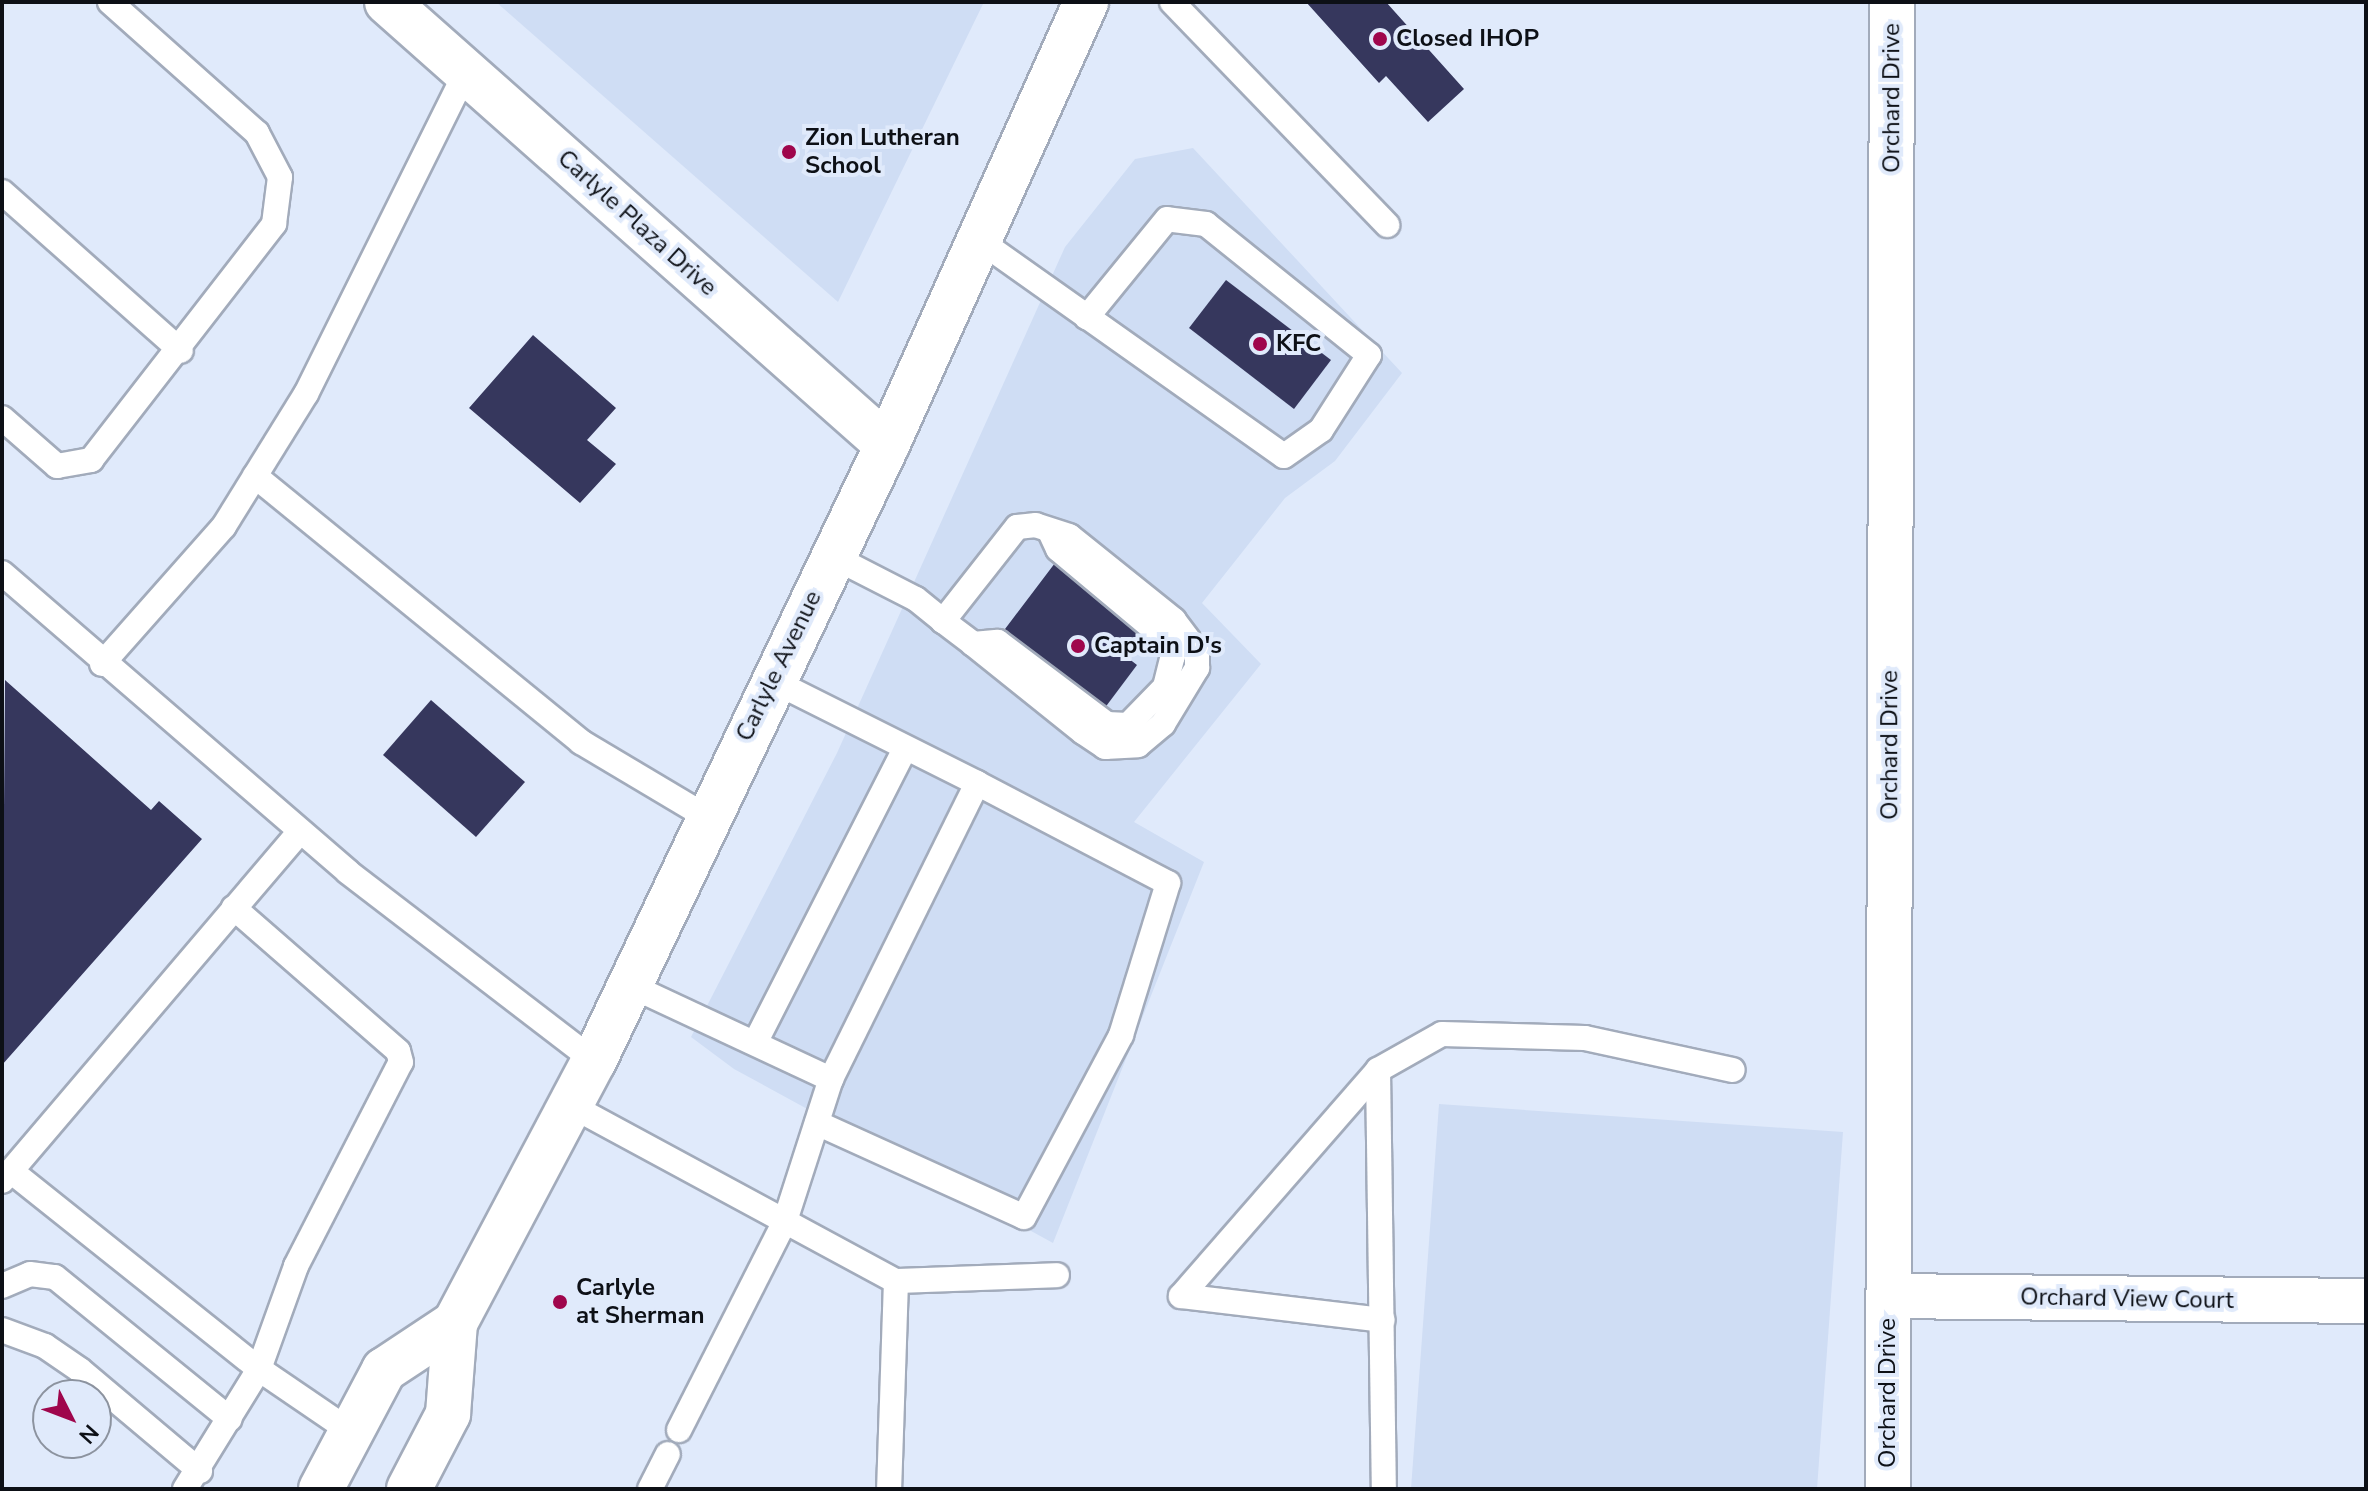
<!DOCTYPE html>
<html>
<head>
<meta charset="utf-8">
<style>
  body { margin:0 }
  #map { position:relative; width:2368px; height:1491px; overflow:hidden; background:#e0eafb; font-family:"Nunito Sans",sans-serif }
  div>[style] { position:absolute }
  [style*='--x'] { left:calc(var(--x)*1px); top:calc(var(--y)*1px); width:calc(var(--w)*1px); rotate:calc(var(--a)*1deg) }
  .built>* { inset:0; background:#cfddf4 }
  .building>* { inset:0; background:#36375d }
  .roads { filter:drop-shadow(2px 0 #a2abbb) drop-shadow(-2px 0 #a2abbb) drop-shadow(0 2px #a2abbb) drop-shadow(0 -2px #a2abbb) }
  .service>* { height:24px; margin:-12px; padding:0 12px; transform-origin:12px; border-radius:12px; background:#fff }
  .minor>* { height:44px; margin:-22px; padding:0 22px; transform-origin:22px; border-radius:22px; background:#fff }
  .secondary>* { height:44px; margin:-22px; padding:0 22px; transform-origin:22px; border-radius:22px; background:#fff }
  .dots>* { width:22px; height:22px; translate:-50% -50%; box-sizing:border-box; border:4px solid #e0eafb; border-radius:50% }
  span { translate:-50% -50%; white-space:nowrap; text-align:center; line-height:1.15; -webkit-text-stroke:8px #e0eafb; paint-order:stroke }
  .poi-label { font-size:24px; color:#0d1016; font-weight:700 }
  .left { translate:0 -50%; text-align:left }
  .street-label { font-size:24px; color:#0d1016 }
  .frame { position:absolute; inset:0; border:4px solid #0d1016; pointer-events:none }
  .north { position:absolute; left:32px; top:1379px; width:80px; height:80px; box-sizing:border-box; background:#e0eafb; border:2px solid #8c939f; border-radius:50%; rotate:132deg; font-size:22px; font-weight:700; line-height:32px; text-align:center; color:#0d1016 }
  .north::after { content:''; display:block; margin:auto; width:28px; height:36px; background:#9f064c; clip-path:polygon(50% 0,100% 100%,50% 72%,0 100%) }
</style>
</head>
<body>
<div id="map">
  <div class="built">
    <i style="clip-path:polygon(496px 2px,984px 2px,838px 302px)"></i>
    <i style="clip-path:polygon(1193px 148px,1402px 373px,1335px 461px,1285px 498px,1202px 603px,1261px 664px,1134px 822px,1204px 862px,1053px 1243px,734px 1069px,691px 1037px,837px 753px,1065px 247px,1135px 159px)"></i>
    <i style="clip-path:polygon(1439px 1104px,1843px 1132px,1817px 1489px,1411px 1489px)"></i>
  </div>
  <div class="building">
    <i style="clip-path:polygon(1306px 2px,1386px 2px,1464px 89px,1428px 122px,1386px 76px,1379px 83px)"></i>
    <i style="clip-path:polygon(1226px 280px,1331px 360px,1294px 409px,1189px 328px)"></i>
    <i style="clip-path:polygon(533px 335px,616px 408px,587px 440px,616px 464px,580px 503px,469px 408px)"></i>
    <i style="clip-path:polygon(1055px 563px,1147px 632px,1128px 658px,1137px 665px,1104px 709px,1002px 633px)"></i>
    <i style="clip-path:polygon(5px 680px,151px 810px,159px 801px,202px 839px,2px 1065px)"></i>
    <i style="clip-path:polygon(431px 700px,525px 782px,476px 837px,383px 755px)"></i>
  </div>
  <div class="roads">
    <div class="service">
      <i style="--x:1172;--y:2;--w:310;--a:46"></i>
      <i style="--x:2;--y:192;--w:239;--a:41.6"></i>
      <i style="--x:976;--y:238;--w:377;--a:35.3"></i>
      <i style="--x:1284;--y:456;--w:45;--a:-35.1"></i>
      <i style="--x:1321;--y:430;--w:89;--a:-57.4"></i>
      <i style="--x:1369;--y:355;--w:209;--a:-141.2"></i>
      <i style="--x:1206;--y:224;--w:39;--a:-173"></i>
      <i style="--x:1167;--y:219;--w:127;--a:129.2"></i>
      <i style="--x:2;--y:418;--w:73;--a:41.1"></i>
      <i style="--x:57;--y:466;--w:35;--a:-10"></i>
      <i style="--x:91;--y:460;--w:299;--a:-52.2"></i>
      <i style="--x:274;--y:224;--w:47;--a:-82.7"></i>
      <i style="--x:280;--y:177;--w:50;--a:-117.6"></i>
      <i style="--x:257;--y:133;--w:197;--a:-138.3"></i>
      <i style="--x:255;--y:476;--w:421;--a:39.2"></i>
      <i style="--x:581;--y:742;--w:147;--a:30.8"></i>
      <i style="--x:832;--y:556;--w:94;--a:27.1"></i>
      <i style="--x:916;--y:599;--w:35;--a:39"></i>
      <i style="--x:943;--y:621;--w:38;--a:37"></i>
      <i style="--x:973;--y:644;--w:141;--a:38.7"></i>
      <i style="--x:1083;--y:732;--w:27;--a:34"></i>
      <i style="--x:1105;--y:747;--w:33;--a:-3"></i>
      <i style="--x:1138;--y:745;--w:33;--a:-40"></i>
      <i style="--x:1163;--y:724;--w:66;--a:-58.7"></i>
      <i style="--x:1197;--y:668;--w:17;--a:-90"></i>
      <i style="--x:1197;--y:651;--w:39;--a:-127"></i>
      <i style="--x:1174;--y:620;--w:134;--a:-141.3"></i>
      <i style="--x:1069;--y:536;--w:35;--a:-162"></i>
      <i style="--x:1036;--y:525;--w:19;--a:174"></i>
      <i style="--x:1017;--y:527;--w:120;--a:128.2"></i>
      <i style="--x:2;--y:573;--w:457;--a:40.8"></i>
      <i style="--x:348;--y:872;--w:310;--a:37.5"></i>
      <i style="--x:973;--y:644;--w:25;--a:-5"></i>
      <i style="--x:998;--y:642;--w:136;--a:37"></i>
      <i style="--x:1107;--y:724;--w:21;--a:3"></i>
      <i style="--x:1128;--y:725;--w:53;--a:-45.8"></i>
      <i style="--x:1165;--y:687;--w:32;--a:-76"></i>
      <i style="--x:1173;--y:656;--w:16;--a:-108"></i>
      <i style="--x:1168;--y:641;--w:143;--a:-140.1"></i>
      <i style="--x:1058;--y:549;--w:19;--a:-115"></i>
      <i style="--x:102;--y:664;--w:184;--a:-48.5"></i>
      <i style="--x:224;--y:526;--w:155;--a:-58.2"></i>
      <i style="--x:306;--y:394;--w:360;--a:-63.6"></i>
      <i style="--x:629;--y:985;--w:223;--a:25"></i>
      <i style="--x:831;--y:1079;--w:330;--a:-63.7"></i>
      <i style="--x:977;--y:783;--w:230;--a:-153.4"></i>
      <i style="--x:755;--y:1043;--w:331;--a:-63"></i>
      <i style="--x:1378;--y:1070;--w:73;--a:-29.4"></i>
      <i style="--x:1442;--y:1034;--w:143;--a:1.6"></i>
      <i style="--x:1585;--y:1038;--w:151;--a:12.2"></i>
      <i style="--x:570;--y:1105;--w:370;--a:28.4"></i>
      <i style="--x:896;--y:1281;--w:208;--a:91.9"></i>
      <i style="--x:817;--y:1123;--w:227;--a:24.4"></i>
      <i style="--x:1024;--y:1217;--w:206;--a:-61.9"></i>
      <i style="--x:1121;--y:1035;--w:159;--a:-72.8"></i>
      <i style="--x:1168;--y:883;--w:216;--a:-152.4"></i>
      <i style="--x:11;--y:1171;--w:446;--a:-49.6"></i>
      <i style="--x:2;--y:1181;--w:13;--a:-48"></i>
      <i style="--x:11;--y:1171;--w:317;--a:38.6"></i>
      <i style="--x:259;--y:1369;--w:110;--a:34.3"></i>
      <i style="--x:896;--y:1281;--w:161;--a:-2.1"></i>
      <i style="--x:2;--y:1286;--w:30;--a:-23"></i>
      <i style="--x:30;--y:1274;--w:25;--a:7"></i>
      <i style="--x:55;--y:1277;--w:225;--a:39.1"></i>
      <i style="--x:1181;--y:1296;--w:300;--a:-48.9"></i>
      <i style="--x:1378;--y:1070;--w:419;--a:89.2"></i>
      <i style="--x:1181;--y:1296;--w:203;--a:6.8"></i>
      <i style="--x:2;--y:1330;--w:46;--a:20.4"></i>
      <i style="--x:45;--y:1346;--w:42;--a:34.4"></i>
      <i style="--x:80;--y:1370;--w:157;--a:40.1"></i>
      <i style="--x:679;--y:1430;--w:234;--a:-63.1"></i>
      <i style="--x:785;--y:1221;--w:149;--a:-72.1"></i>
      <i style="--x:185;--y:1489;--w:141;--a:-58.3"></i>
      <i style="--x:259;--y:1369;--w:109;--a:-70.2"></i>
      <i style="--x:296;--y:1266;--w:229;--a:-62.8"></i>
      <i style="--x:401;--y:1062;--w:11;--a:-105"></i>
      <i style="--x:398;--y:1051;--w:218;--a:-138.9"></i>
      <i style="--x:650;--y:1489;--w:39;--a:-63"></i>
    </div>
    <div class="minor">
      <i style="--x:387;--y:2;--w:668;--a:41.54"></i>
      <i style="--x:1888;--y:1296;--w:478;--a:0.6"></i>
      <i style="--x:1888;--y:1489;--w:1487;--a:-89.85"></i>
    </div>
    <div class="secondary">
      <i style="--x:321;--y:1489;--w:135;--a:-62.1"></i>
      <i style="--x:384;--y:1370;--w:85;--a:-33.5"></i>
      <i style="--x:409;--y:1489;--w:85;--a:-62.5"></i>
      <i style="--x:448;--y:1414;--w:91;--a:-85.6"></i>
      <i style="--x:455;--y:1323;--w:297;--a:-62.1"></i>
      <i style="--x:594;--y:1061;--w:682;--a:-64.56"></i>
      <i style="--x:887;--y:445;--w:486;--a:-65.8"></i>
    </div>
  </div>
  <div class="dots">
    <i style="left:1380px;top:39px;background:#9f064c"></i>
    <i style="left:789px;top:152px;background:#9f064c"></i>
    <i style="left:1260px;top:344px;background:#9f064c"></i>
    <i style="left:1078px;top:646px;background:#9f064c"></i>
    <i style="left:560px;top:1302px;background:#9f064c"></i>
  </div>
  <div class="poi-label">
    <span class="left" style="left:1396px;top:39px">Closed IHOP</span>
    <span class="left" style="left:805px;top:152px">Zion Lutheran<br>School</span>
    <span class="left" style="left:1276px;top:344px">KFC</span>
    <span class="left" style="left:1094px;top:646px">Captain D's</span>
    <span class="left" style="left:576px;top:1302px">Carlyle<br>at Sherman</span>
  </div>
  <div class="street-label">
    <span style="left:1892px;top:98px;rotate:-90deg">Orchard Drive</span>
    <span style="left:637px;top:223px;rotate:42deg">Carlyle Plaza Drive</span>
    <span style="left:779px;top:666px;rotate:-64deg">Carlyle Avenue</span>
    <span style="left:1890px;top:745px;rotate:-90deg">Orchard Drive</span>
    <span style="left:2127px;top:1299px;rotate:1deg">Orchard View Court</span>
    <span style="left:1888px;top:1393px;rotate:-90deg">Orchard Drive</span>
  </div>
  <div class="frame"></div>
  <div class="north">N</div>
</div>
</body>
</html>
